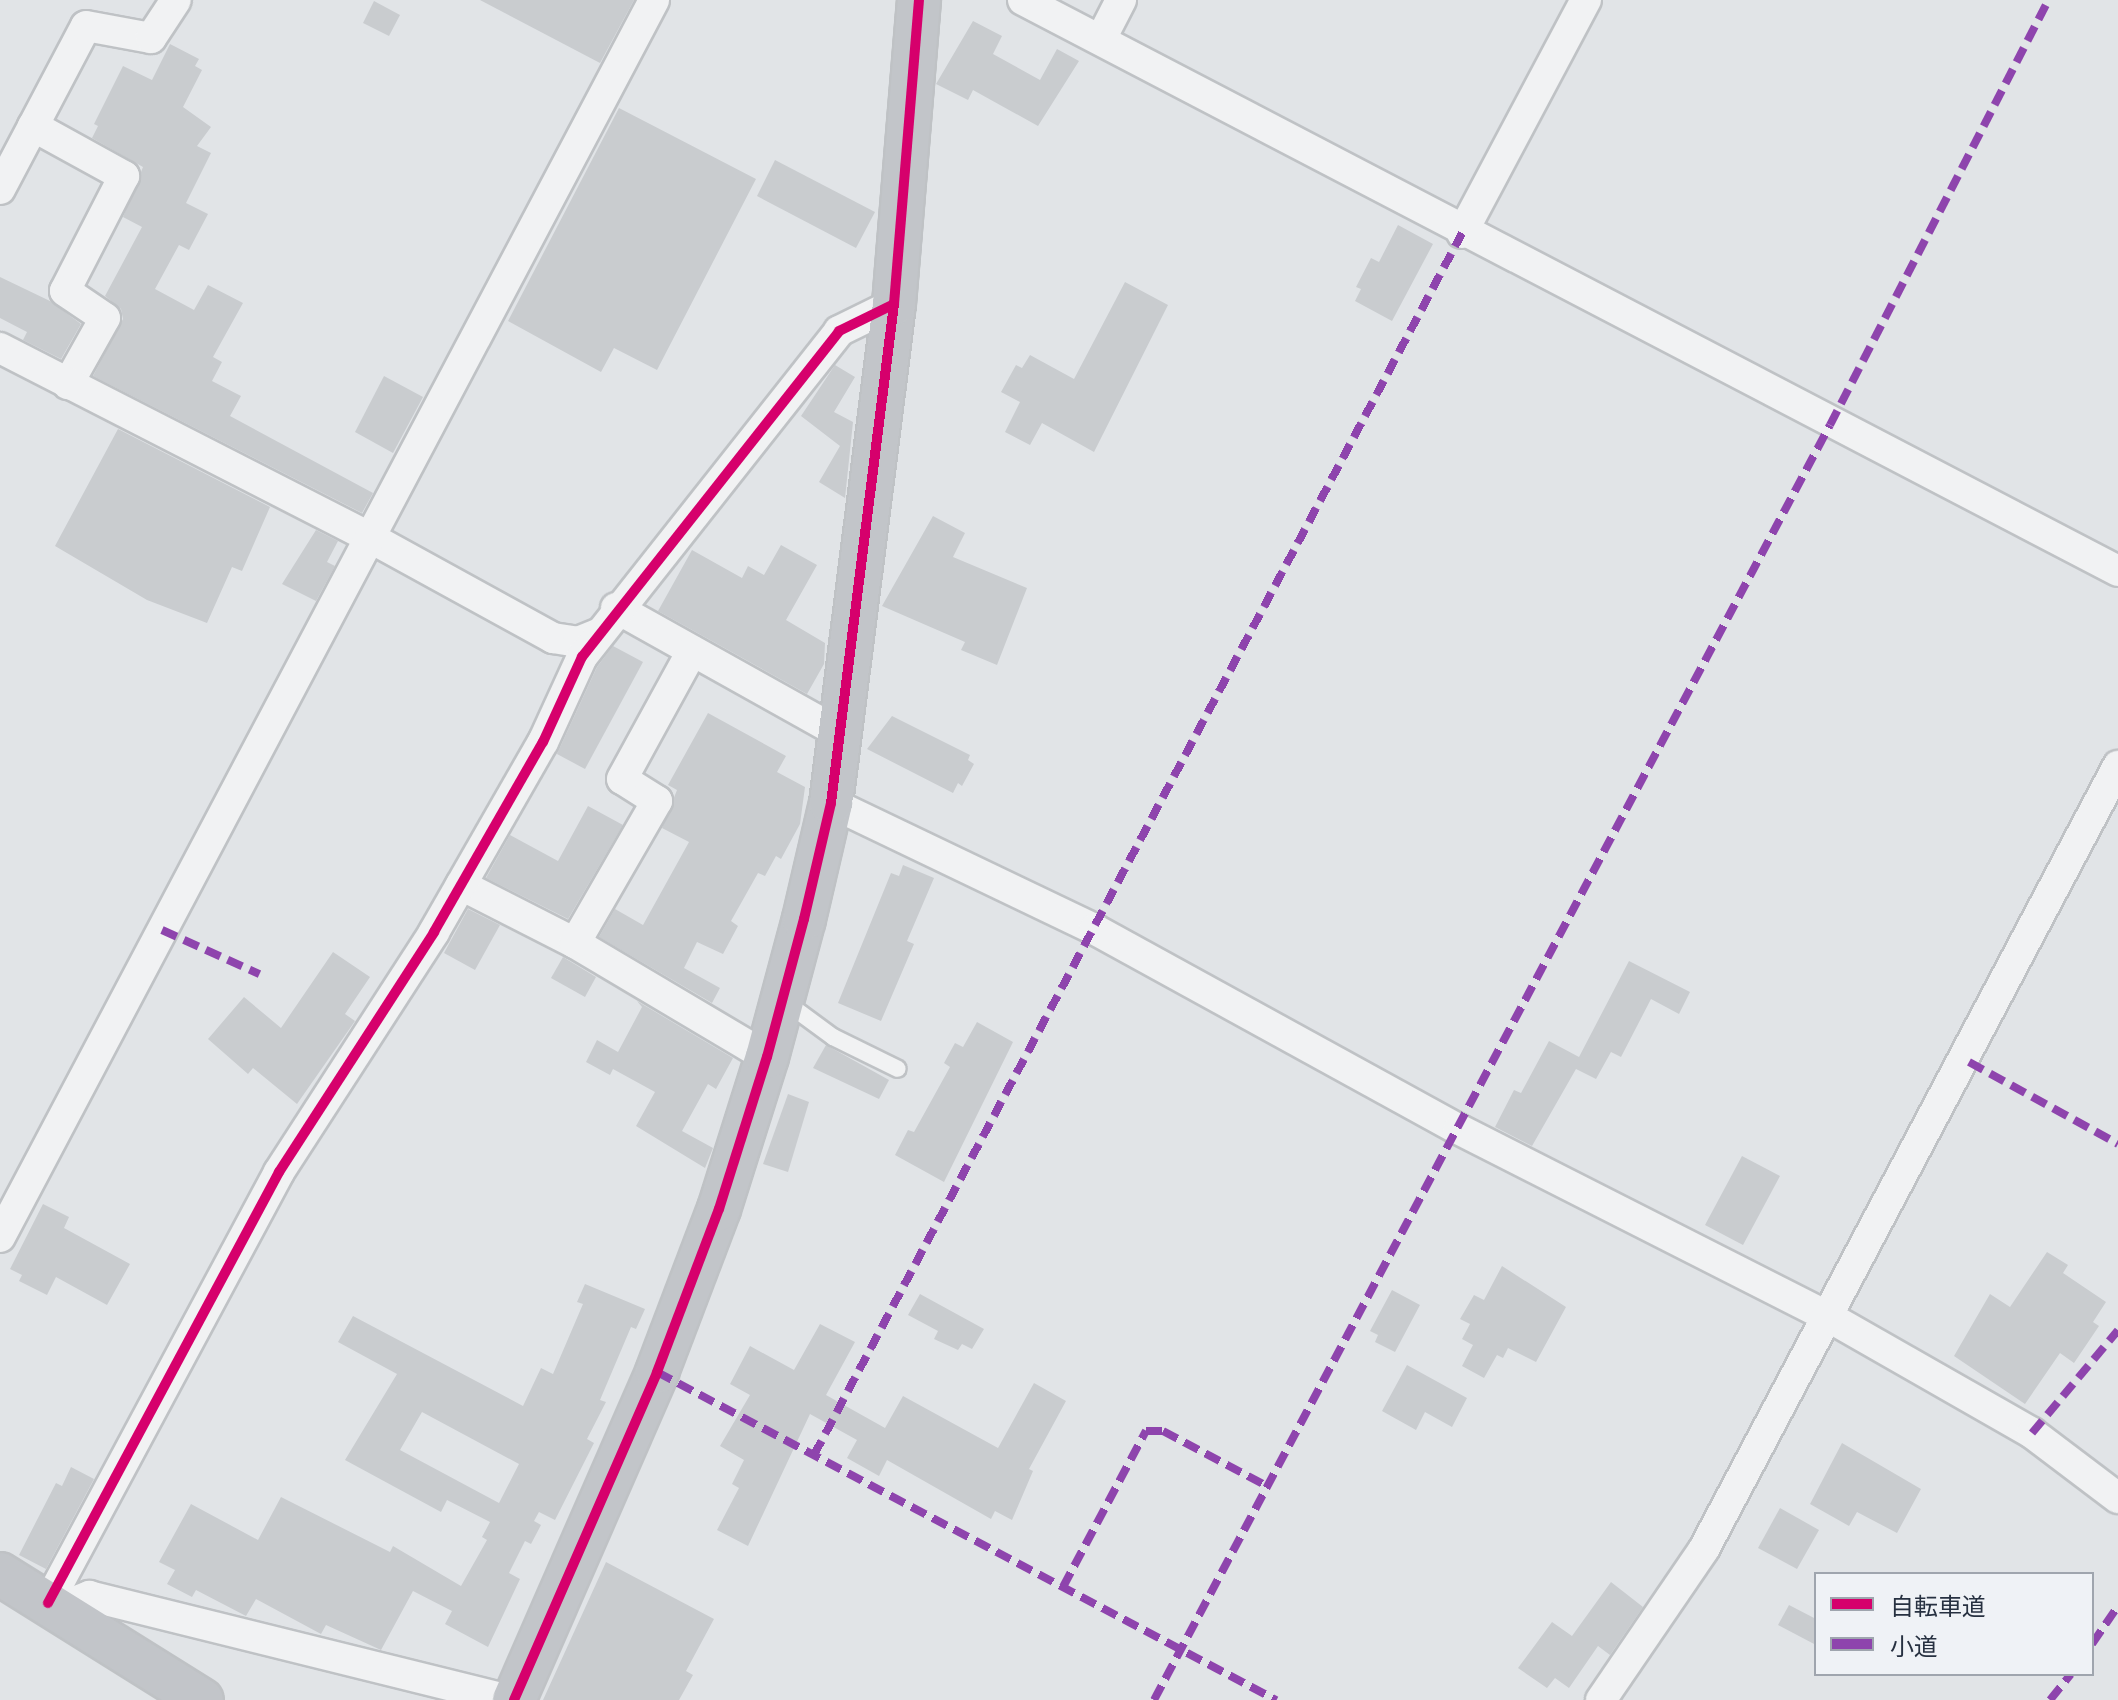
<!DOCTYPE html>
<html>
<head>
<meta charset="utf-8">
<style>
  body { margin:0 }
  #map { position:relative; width:2118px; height:1700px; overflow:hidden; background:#e1e4e7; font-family:Lato,"Noto Sans JP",sans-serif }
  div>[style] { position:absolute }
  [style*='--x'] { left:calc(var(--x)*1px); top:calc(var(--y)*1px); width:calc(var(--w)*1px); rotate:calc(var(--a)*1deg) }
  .building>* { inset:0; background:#c9cccf }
  .roads { filter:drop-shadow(2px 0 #bfc2c5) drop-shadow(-2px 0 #bfc2c5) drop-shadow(0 2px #bfc2c5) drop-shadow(0 -2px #bfc2c5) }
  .lane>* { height:16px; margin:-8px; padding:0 8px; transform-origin:8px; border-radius:8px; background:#f1f2f3 }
  .street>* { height:30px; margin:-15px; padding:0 15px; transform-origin:15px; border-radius:15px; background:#f1f2f3 }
  .secondary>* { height:42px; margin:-21px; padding:0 21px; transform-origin:21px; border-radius:21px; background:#c2c5c9 }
  .quiet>* { height:8px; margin-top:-4px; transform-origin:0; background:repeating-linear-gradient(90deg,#8e44ad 0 16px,transparent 0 24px) }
  .cycleway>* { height:10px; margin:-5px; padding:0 5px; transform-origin:5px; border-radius:5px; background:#d6006c }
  span { translate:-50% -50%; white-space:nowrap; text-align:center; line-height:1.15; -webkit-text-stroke:7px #eff2f6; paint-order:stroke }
  .legend { position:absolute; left:1814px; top:1572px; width:280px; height:104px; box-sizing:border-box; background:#eff2f6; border:2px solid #9fa5ae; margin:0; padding:10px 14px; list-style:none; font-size:24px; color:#273141 }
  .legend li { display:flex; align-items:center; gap:16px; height:40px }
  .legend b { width:40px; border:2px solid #9fa5ae }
</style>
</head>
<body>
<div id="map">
  <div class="building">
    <i style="clip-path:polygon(480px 0,634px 0,600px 63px)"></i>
    <i style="clip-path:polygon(374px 1px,400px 15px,389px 36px,363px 23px)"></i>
    <i style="clip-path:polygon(973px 21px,1002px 36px,993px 54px,1040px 80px,1057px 49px,1079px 61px,1038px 126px,973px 90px,968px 100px,936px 84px)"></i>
    <i style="clip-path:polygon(170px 44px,199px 59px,195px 66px,202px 70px,183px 107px,211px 127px,197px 146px,211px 153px,186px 203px,208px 214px,189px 250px,179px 245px,155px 289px,194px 310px,208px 285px,243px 303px,213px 357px,222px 362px,212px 381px,241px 396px,230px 416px,373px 493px,362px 513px,93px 376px,123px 319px,121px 309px,105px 296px,142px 227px,123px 217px,143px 167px,92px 138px,98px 126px,94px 124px,123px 66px,152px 80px)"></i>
    <i style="clip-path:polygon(619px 108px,756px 179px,657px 370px,614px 348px,601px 372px,508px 321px)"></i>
    <i style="clip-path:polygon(775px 160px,875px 212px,856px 248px,757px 196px)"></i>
    <i style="clip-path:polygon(1398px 225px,1433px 244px,1392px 321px,1355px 301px,1361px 289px,1356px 287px,1371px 258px,1379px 262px)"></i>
    <i style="clip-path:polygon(0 277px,50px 301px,81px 324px,61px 359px,23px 340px,27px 332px,0 318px)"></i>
    <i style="clip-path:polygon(1125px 282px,1168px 305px,1094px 452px,1042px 423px,1030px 445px,1005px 432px,1020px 402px,1001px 392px,1016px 365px,1022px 368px,1030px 355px,1074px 379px)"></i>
    <i style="clip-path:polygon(835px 365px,855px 377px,834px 412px,853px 422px,845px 498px,819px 482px,840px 446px,801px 416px)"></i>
    <i style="clip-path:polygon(384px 376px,423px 397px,393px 453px,355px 432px)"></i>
    <i style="clip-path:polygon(118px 429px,270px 507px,242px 571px,232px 567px,207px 623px,147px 600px,55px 546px)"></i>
    <i style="clip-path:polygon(933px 516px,965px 533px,953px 557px,1027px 588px,997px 665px,961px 650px,965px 642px,882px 606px)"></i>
    <i style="clip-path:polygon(316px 530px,338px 541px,327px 562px,335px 566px,316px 601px,282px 584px)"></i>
    <i style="clip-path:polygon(781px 545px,817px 565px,786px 620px,825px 643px,824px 664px,807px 694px,658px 611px,692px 550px,742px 578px,748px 566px,764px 575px)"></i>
    <i style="clip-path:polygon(613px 646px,643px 662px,585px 769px,557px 754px,597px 667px)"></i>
    <i style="clip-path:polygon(708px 713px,786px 756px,777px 772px,805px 787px,800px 824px,781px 859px,776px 856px,765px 876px,758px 873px,731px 921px,738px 926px,723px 954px,697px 942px,684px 968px,720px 988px,712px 1003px,599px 937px,615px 909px,643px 925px,689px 842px,662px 828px,677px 790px,668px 785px)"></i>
    <i style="clip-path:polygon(892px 716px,970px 755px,968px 760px,974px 764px,962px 786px,958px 783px,953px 793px,867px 749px)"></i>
    <i style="clip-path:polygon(588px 806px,623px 825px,568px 919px,486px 878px,510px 835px,558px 861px)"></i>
    <i style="clip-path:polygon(903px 865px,934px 878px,907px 941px,914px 944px,881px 1021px,838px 1003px,891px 873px,899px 876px)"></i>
    <i style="clip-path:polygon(468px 909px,500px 925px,475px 970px,444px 953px)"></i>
    <i style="clip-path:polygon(333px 952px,370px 977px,345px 1014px,355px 1021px,297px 1104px,253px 1068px,248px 1074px,208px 1039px,244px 997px,281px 1028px)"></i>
    <i style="clip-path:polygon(563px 957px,596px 977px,585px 997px,551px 978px)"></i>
    <i style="clip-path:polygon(1629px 961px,1690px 992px,1679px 1014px,1651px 999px,1621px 1057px,1611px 1052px,1596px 1079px,1576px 1069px,1532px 1146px,1495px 1127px,1514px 1090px,1521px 1093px,1549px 1041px,1579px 1057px)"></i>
    <i style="clip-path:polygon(637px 1001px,733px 1058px,716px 1089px,708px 1084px,682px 1131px,713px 1148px,705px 1168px,636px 1126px,655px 1092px,613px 1069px,610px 1075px,586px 1062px,597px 1040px,618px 1052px,642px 1007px)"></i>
    <i style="clip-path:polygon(977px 1022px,1013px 1042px,944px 1182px,895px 1155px,908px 1130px,914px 1132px,950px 1067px,944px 1063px,955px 1043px,963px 1047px)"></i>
    <i style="clip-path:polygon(826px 1045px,889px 1080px,879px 1099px,813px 1068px)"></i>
    <i style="clip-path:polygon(788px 1094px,809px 1102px,788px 1172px,763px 1164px)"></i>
    <i style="clip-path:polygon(1742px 1156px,1780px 1176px,1743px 1245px,1705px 1225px)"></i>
    <i style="clip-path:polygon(43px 1204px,69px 1217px,64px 1228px,130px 1264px,107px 1305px,56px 1277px,47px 1295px,19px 1281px,22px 1275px,10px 1269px)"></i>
    <i style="clip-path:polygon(2047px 1252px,2068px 1265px,2063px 1273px,2106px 1302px,2093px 1322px,2099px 1326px,2074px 1363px,2060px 1353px,2025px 1404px,1954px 1356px,1990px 1294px,2010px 1307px)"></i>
    <i style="clip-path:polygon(1502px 1266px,1566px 1307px,1536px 1362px,1508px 1348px,1503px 1358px,1497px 1355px,1484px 1378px,1462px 1366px,1473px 1345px,1462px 1339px,1470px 1324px,1460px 1319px,1474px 1295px,1484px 1300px)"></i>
    <i style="clip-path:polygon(evenodd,585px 1284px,645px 1309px,636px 1329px,631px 1327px,600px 1400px,606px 1402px,587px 1439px,594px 1443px,555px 1520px,539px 1512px,534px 1521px,541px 1525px,531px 1544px,525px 1541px,509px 1573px,520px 1579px,488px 1647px,445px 1624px,452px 1611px,413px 1591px,381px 1650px,326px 1625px,321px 1634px,256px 1599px,246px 1616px,196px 1590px,192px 1597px,167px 1584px,175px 1570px,159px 1562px,191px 1504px,258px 1540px,281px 1497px,390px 1552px,393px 1546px,461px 1586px,487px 1540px,482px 1537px,490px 1522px,447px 1500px,441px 1512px,345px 1460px,397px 1374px,338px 1342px,353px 1316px,523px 1406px,541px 1368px,553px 1374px,583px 1304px,577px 1302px,585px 1284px,422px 1412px,519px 1464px,499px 1503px,400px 1450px,422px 1412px)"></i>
    <i style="clip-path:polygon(1392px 1290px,1420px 1305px,1395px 1352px,1375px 1342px,1378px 1335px,1370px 1331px)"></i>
    <i style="clip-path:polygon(920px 1294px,984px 1329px,972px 1349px,962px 1344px,958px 1350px,934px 1339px,938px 1331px,908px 1315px)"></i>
    <i style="clip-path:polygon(820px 1324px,855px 1342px,826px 1395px,885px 1428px,903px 1396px,998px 1448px,1034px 1383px,1066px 1401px,1029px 1469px,1033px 1471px,1012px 1520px,995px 1511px,991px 1519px,887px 1460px,879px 1476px,847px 1458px,857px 1440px,810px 1414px,748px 1546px,717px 1530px,739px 1488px,732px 1484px,744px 1460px,720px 1446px,750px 1395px,730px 1384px,750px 1346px,794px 1370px)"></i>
    <i style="clip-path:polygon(1407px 1365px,1467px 1398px,1452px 1427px,1425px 1412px,1416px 1430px,1382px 1411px)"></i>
    <i style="clip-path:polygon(1842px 1443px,1921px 1489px,1897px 1533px,1857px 1512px,1849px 1526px,1810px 1504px)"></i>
    <i style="clip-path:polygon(71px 1467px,94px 1479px,46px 1569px,19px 1555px,56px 1483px,62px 1486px)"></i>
    <i style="clip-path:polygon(1780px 1508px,1819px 1530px,1797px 1569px,1758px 1548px)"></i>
    <i style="clip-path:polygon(606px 1562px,714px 1619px,686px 1671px,693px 1675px,679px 1700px,543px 1700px)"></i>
    <i style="clip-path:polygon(1611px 1582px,1643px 1607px,1610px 1655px,1598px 1646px,1569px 1688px,1555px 1678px,1547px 1688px,1518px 1668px,1552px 1622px,1572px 1636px)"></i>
    <i style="clip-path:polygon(1789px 1605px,1816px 1619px,1816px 1645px,1778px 1625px)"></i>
  </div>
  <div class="roads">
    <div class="lane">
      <i style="--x:784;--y:1001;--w:61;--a:36.3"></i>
      <i style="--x:833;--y:1037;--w:72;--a:26.2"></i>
    </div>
    <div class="street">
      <i style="--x:1023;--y:0;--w:1235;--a:27.54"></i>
      <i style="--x:1101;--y:39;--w:44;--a:-62.9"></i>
      <i style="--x:33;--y:126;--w:104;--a:28.8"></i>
      <i style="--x:124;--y:176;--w:129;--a:117.2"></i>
      <i style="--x:65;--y:291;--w:48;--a:34"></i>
      <i style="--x:105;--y:318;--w:76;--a:119.3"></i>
      <i style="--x:0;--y:189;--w:184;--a:-62.2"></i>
      <i style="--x:86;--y:26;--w:66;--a:10.5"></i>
      <i style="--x:151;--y:38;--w:45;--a:-56.7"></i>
      <i style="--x:1462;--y:233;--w:264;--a:-62"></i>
      <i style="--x:0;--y:348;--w:417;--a:27.1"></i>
      <i style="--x:371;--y:538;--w:208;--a:28.8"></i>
      <i style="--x:553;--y:638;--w:25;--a:9"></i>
      <i style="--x:578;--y:642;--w:22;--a:-22"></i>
      <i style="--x:616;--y:608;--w:257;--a:29.2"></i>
      <i style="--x:831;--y:803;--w:292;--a:25.6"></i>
      <i style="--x:1094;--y:929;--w:415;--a:28.8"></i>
      <i style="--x:1458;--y:1129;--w:414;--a:26.9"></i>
      <i style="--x:1827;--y:1316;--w:236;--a:29.7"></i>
      <i style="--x:2032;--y:1433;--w:108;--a:37.1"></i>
      <i style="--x:461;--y:885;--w:128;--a:27"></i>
      <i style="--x:575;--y:943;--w:223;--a:30.7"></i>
      <i style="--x:575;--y:943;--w:164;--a:-60"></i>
      <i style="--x:657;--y:801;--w:41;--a:-147.8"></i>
      <i style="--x:622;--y:779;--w:146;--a:-61.3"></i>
      <i style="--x:0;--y:1237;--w:1399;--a:-62.13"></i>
      <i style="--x:48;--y:1603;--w:489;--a:-61.8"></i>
      <i style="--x:279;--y:1172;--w:286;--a:-57.1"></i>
      <i style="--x:434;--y:932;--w:219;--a:-60.2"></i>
      <i style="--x:543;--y:742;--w:94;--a:-65.4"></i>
      <i style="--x:582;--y:657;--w:415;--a:-51.7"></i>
      <i style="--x:839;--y:331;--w:61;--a:-26.1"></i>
      <i style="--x:57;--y:1609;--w:35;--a:-22"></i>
      <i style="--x:89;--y:1596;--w:433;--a:13.9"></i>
      <i style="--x:1601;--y:1700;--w:183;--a:-55.7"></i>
      <i style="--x:1704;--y:1549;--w:886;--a:-62.13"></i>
    </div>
    <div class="secondary">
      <i style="--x:0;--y:1574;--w:238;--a:32"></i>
      <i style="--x:514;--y:1700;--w:358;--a:-66.4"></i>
      <i style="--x:657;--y:1372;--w:174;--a:-69.2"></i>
      <i style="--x:719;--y:1209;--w:159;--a:-72.5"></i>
      <i style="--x:767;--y:1057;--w:143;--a:-75"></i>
      <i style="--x:804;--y:919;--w:119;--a:-76.9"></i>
      <i style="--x:831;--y:803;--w:503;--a:-82.8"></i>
      <i style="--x:894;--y:304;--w:305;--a:-85.3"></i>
    </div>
  </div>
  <div class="quiet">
    <i style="--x:162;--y:930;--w:107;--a:24.4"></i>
    <i style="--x:1969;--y:1062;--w:170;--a:28.8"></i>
    <i style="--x:657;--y:1372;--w:701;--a:27.92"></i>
    <i style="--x:2032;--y:1433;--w:134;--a:-50.1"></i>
    <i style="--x:814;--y:1455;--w:1383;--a:-62.06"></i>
    <i style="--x:1063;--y:1587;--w:177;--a:-62"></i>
    <i style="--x:1146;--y:1431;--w:17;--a:0"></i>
    <i style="--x:1163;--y:1431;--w:118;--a:27.9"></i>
    <i style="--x:2092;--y:1644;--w:46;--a:-55.6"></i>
    <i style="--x:1154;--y:1700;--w:1443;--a:-62.07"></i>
    <i style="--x:1830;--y:425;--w:478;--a:-62.8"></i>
    <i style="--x:2050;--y:1700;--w:33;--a:-51"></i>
  </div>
  <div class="cycleway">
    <i style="--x:48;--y:1603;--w:489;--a:-61.8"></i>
    <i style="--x:279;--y:1172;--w:286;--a:-57.1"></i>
    <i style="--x:434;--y:932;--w:219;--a:-60.2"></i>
    <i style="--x:543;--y:742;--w:94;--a:-65.4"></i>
    <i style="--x:582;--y:657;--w:415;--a:-51.7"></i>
    <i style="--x:839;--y:331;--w:61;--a:-26.1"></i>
    <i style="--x:514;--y:1700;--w:358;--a:-66.4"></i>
    <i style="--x:657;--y:1372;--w:174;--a:-69.2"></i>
    <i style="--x:719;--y:1209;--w:159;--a:-72.5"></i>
    <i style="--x:767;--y:1057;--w:143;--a:-75"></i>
    <i style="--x:804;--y:919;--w:119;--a:-76.9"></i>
    <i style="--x:831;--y:803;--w:503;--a:-82.8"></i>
    <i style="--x:894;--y:304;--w:305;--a:-85.3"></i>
  </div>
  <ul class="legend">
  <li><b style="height:10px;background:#d6006c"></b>自転車道</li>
  <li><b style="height:10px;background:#8e44ad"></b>小道</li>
  </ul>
</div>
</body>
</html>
